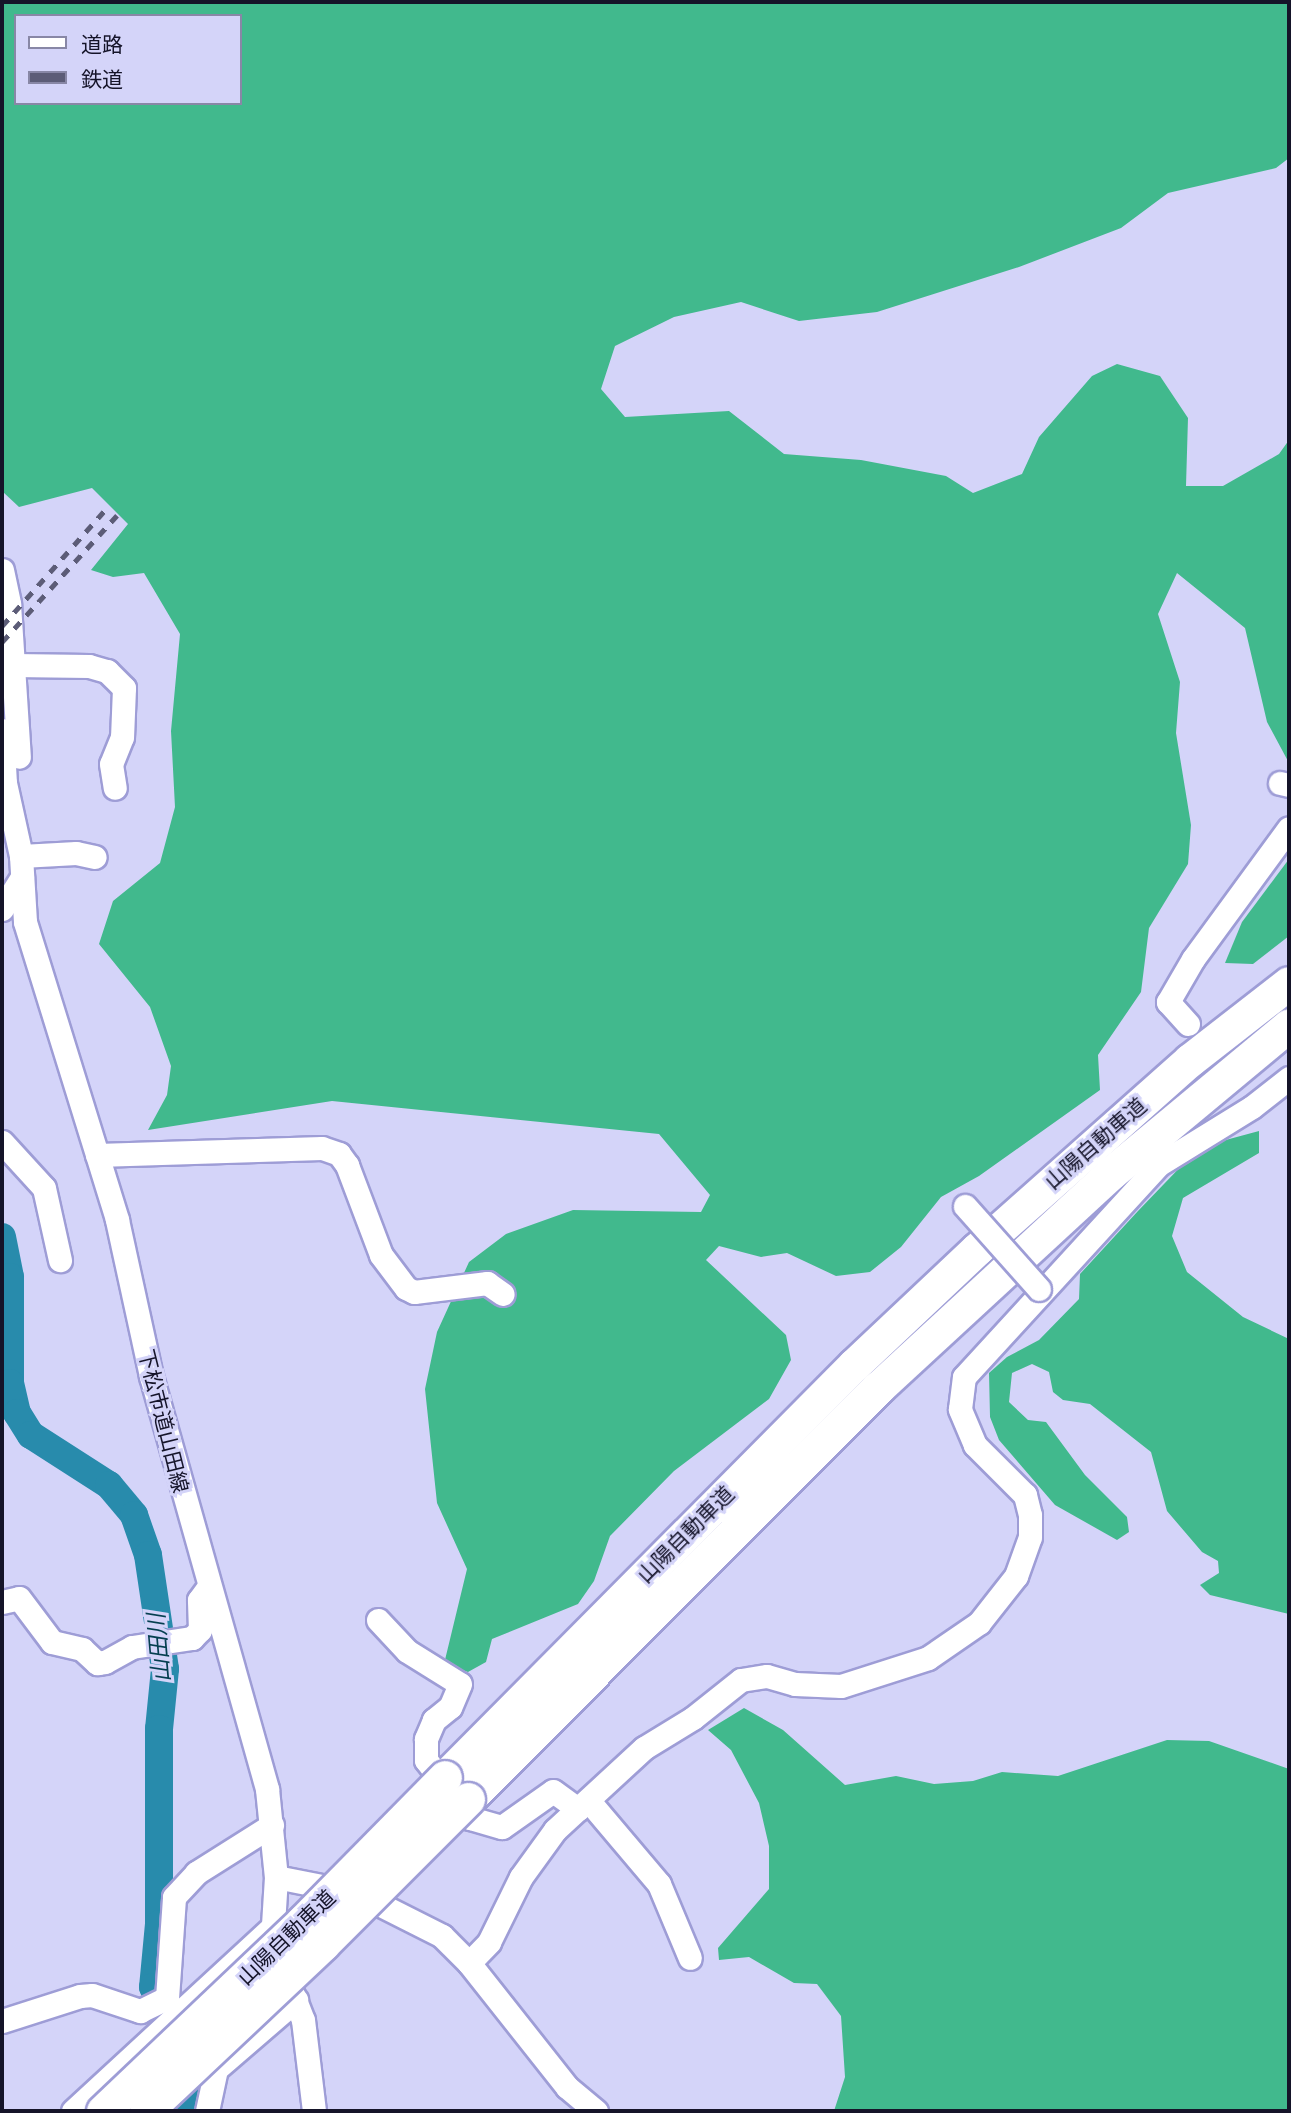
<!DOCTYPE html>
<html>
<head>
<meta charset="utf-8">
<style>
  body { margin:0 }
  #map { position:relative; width:1291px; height:2113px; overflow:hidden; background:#d4d4f9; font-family:Quicksand,"Noto Sans JP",sans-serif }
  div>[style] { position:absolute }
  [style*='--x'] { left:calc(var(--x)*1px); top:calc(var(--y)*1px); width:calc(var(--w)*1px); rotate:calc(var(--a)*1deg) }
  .forest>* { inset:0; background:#41b98d }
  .river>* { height:28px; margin:-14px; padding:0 14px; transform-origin:14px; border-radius:14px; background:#288bac }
  .roads { filter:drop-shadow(2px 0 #9e9dd6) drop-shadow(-2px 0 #9e9dd6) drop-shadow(0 2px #9e9dd6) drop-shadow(0 -2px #9e9dd6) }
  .minor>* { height:23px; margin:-11.5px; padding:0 11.5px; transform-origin:11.5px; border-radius:11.5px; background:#fff }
  .highway>* { height:33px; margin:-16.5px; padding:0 16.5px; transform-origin:16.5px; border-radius:16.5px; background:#fff }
  .rail>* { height:4.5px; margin-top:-2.25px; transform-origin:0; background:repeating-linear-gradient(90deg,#5c5c77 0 9px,transparent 0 18px) }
  .bridges { filter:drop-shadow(2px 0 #9e9dd6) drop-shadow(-2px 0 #9e9dd6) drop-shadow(0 2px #9e9dd6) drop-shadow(0 -2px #9e9dd6) }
  .minor-bridge>* { height:23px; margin:-11.5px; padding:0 11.5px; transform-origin:11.5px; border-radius:11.5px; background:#fff }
  .highway-bridge>* { height:33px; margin:-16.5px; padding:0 16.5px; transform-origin:16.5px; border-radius:16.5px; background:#fff }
  span { translate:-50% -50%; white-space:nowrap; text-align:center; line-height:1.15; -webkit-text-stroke:6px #d4d4f9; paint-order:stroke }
  .street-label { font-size:21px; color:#151429 }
  .water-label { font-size:23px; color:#053f50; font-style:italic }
  .frame { position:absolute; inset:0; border:4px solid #151429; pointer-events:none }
  .legend { position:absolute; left:14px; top:14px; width:228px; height:91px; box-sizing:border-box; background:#d4d4f9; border:2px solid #8887a6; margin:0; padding:9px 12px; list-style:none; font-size:21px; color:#151429 }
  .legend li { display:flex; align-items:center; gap:14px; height:35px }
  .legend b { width:35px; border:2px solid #8887a6 }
</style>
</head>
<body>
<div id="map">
  <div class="forest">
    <i style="clip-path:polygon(evenodd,2px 2px,1289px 2px,1289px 158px,1276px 168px,1168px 193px,1121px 228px,1019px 267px,877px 312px,799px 321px,741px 302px,674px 317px,615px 346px,601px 389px,625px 417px,729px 411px,784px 454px,861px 460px,946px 476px,973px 493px,1022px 474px,1039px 437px,1092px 376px,1117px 364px,1160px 376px,1188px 418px,1186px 486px,1223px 486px,1279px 454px,1289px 440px,1289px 763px,1267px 722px,1245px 628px,1177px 573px,1158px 614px,1180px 682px,1176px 733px,1191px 825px,1188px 864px,1149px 928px,1141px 992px,1098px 1055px,1100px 1090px,979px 1176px,941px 1197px,901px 1247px,870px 1272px,836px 1276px,787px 1253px,761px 1257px,719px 1246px,706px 1260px,786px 1335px,791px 1360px,769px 1399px,674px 1471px,610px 1536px,594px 1581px,578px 1604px,492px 1639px,486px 1662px,468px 1672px,444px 1664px,467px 1569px,437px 1503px,425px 1389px,437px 1332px,469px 1262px,506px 1234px,573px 1210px,701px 1212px,710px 1195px,659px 1134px,332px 1101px,148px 1130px,167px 1095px,171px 1066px,150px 1007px,99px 944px,113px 901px,160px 863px,175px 807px,171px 731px,180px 634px,144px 573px,113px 577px,91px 570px,128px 524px,92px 488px,19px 507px,2px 491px,2px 2px,16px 16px,240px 16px,240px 103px,16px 103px,16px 16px)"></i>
    <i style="clip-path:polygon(1289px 859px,1289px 936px,1253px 964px,1225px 963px,1242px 922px)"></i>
    <i style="clip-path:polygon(1259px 1131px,1259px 1153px,1183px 1198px,1172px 1236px,1187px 1272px,1243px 1317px,1289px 1339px,1289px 1614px,1210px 1595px,1200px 1585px,1219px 1573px,1218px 1561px,1202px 1552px,1167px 1511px,1151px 1452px,1090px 1404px,1063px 1400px,1053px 1392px,1049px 1372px,1032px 1364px,1012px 1373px,1009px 1402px,1028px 1420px,1046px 1422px,1085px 1475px,1127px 1517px,1129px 1532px,1117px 1540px,1055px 1505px,999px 1440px,990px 1417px,989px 1373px,1007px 1357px,1039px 1340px,1079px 1299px,1080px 1274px,1138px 1211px,1189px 1158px,1222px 1141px)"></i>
    <i style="clip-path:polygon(744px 1708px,783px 1730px,845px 1785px,896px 1776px,934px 1784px,973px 1781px,1002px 1772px,1058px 1776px,1167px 1740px,1209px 1741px,1289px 1769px,1289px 2111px,834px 2111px,845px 2077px,841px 2016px,817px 1984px,794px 1983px,749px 1957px,719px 1960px,718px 1948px,769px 1889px,769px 1846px,759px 1803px,731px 1750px,708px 1730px)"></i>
  </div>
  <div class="river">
    <i style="--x:2;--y:1237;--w:41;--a:78.7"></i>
    <i style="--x:10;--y:1277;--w:106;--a:90"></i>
    <i style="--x:10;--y:1383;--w:31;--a:77"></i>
    <i style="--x:17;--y:1413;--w:26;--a:58"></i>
    <i style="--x:31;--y:1435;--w:93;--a:32.7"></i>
    <i style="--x:109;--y:1485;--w:39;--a:50"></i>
    <i style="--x:134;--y:1515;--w:42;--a:70.7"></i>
    <i style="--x:148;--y:1555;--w:115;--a:81.5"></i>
    <i style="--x:165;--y:1669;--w:60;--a:95.7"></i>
    <i style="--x:159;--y:1729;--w:195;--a:90"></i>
    <i style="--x:159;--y:1924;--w:63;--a:95.4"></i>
    <i style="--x:153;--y:1987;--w:91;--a:67.4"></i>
    <i style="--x:188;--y:2071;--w:40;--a:88.6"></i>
  </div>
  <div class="roads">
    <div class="minor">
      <i style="--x:2;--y:570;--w:35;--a:78"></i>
      <i style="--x:9;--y:604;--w:153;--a:86.3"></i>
      <i style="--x:13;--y:665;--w:76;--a:0.8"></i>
      <i style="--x:89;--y:666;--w:19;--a:16"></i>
      <i style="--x:107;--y:671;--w:24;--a:45"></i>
      <i style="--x:124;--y:688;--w:49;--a:92.3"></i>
      <i style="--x:122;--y:737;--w:29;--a:112"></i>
      <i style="--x:111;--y:764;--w:24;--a:81"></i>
      <i style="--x:2;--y:730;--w:53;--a:86.8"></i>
      <i style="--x:5;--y:783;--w:75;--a:77.6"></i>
      <i style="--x:21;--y:856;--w:66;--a:86.5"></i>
      <i style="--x:25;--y:922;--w:312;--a:72.8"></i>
      <i style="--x:117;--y:1220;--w:160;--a:77.7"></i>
      <i style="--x:151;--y:1376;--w:429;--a:74.3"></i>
      <i style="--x:267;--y:1789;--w:88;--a:84.2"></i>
      <i style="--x:276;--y:1877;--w:64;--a:93.6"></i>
      <i style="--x:272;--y:1941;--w:85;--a:68.6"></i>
      <i style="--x:303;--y:2020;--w:92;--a:83.1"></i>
      <i style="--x:1280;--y:783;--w:9;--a:13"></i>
      <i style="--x:21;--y:856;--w:55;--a:-3.1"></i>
      <i style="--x:76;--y:853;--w:19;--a:12"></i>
      <i style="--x:2;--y:909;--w:38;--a:-58"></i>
      <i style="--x:1188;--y:1024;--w:30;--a:-132"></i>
      <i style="--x:1168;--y:1002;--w:50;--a:-59.8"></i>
      <i style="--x:1193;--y:959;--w:162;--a:-53.8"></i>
      <i style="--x:2;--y:1142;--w:62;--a:47.6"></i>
      <i style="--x:44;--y:1188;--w:74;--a:77.5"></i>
      <i style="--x:97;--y:1155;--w:225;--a:-1.8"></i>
      <i style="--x:322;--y:1148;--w:18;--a:19"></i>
      <i style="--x:339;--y:1154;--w:14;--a:54"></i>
      <i style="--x:347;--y:1165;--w:96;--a:69.3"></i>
      <i style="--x:381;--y:1255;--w:41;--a:52.9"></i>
      <i style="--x:406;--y:1288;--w:9;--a:27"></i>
      <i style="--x:414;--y:1292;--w:74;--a:-7"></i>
      <i style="--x:487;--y:1283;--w:19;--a:35"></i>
      <i style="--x:2;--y:1602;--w:17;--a:-13"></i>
      <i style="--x:19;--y:1598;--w:55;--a:53.1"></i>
      <i style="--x:52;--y:1642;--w:31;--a:13"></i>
      <i style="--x:82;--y:1649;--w:21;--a:43"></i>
      <i style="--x:97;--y:1663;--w:8;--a:-7"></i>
      <i style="--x:105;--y:1662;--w:31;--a:-29"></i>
      <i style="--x:132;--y:1647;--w:61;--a:-8.5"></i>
      <i style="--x:192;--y:1638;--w:11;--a:-45"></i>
      <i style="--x:200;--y:1630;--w:30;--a:-92"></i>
      <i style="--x:199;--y:1600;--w:14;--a:-54"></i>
      <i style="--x:378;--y:1620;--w:42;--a:46.9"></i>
      <i style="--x:407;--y:1651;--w:62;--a:31.9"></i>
      <i style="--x:460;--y:1684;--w:25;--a:113"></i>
      <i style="--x:450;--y:1707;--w:21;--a:141"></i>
      <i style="--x:434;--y:1720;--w:21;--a:113"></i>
      <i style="--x:426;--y:1739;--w:21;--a:90"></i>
      <i style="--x:426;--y:1760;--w:73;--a:52.8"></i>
      <i style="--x:470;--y:1818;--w:33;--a:16"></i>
      <i style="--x:502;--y:1827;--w:62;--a:-35.2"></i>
      <i style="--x:553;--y:1791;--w:31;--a:36"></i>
      <i style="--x:588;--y:1800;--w:110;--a:49.8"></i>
      <i style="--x:659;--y:1884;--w:80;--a:67.3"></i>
      <i style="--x:276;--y:1877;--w:83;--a:11.2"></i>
      <i style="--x:357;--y:1893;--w:95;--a:26.8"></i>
      <i style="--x:442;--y:1936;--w:38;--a:45"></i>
      <i style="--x:469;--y:1963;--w:158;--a:51.7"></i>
      <i style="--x:567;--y:2087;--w:38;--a:40"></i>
      <i style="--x:469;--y:1963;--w:29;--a:-46"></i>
      <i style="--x:489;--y:1942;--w:72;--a:-63.8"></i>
      <i style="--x:521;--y:1877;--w:58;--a:-54.1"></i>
      <i style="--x:555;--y:1830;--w:121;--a:-42.7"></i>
      <i style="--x:644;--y:1748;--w:57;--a:-31.5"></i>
      <i style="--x:693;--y:1718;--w:61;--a:-38.4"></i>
      <i style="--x:741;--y:1680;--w:26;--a:-9"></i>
      <i style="--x:767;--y:1676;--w:29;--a:16"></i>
      <i style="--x:795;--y:1684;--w:46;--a:2.5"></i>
      <i style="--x:841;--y:1686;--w:91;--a:-17.8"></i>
      <i style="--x:928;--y:1658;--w:62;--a:-34.5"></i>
      <i style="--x:979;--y:1623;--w:60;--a:-51.8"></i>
      <i style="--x:1016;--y:1576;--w:41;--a:-70.3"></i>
      <i style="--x:1030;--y:1537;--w:22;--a:-90"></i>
      <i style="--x:1030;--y:1515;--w:21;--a:-104"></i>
      <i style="--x:1025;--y:1495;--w:71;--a:-135"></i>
      <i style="--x:975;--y:1445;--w:39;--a:-113"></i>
      <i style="--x:960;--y:1409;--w:32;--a:-83"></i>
      <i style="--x:964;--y:1377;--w:287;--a:-47.5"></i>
      <i style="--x:1158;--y:1165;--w:110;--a:-31.7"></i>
      <i style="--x:1252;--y:1107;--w:47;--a:-38.1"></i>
      <i style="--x:2;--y:2021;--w:82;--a:-17.8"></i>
      <i style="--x:80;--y:1996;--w:12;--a:-5"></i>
      <i style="--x:92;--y:1995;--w:51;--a:18.4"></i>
      <i style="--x:140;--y:2011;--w:30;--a:-26"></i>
      <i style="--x:167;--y:1998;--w:101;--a:-86"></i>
      <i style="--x:174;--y:1897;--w:33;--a:-47"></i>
      <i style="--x:196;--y:1873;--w:90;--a:-32.3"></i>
      <i style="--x:73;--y:2111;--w:270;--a:-42.7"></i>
      <i style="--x:207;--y:2111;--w:43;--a:-77.9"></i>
      <i style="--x:216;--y:2069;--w:106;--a:-40.8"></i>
    </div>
    <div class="highway">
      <i style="--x:445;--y:1777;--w:581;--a:-45.21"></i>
      <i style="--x:854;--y:1365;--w:169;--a:-43.3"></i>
      <i style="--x:977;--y:1249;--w:285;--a:-41.6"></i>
      <i style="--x:1190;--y:1060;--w:125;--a:-37.9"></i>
      <i style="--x:468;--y:1799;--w:581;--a:-45.07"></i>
      <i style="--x:878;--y:1388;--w:317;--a:-42.7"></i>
      <i style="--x:1111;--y:1173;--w:231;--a:-39.7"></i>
    </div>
  </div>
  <div class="rail">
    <i style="--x:2;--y:626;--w:157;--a:-48.4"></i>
    <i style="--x:2;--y:642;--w:171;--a:-47.8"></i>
  </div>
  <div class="bridges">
    <div class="minor-bridge">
      <i style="--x:965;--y:1206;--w:111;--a:48.3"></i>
    </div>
    <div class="highway-bridge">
      <i style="--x:103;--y:2111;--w:276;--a:-43.5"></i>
      <i style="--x:303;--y:1921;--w:202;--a:-45.4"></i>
      <i style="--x:146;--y:2111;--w:243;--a:-43.3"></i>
      <i style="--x:323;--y:1944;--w:205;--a:-45"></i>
    </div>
  </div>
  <div class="street-label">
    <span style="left:1095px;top:1143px;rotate:-41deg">山陽自動車道</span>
    <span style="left:164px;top:1421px;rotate:76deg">下松市道山田線</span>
    <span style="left:685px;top:1534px;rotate:-45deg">山陽自動車道</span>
    <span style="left:286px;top:1937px;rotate:-44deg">山陽自動車道</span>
  </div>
  <div class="water-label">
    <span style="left:159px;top:1648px;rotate:-95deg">山田川</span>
  </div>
  <div class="frame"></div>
  <ul class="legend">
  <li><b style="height:9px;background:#fff"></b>道路</li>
  <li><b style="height:9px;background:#5c5c77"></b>鉄道</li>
  </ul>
</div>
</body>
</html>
